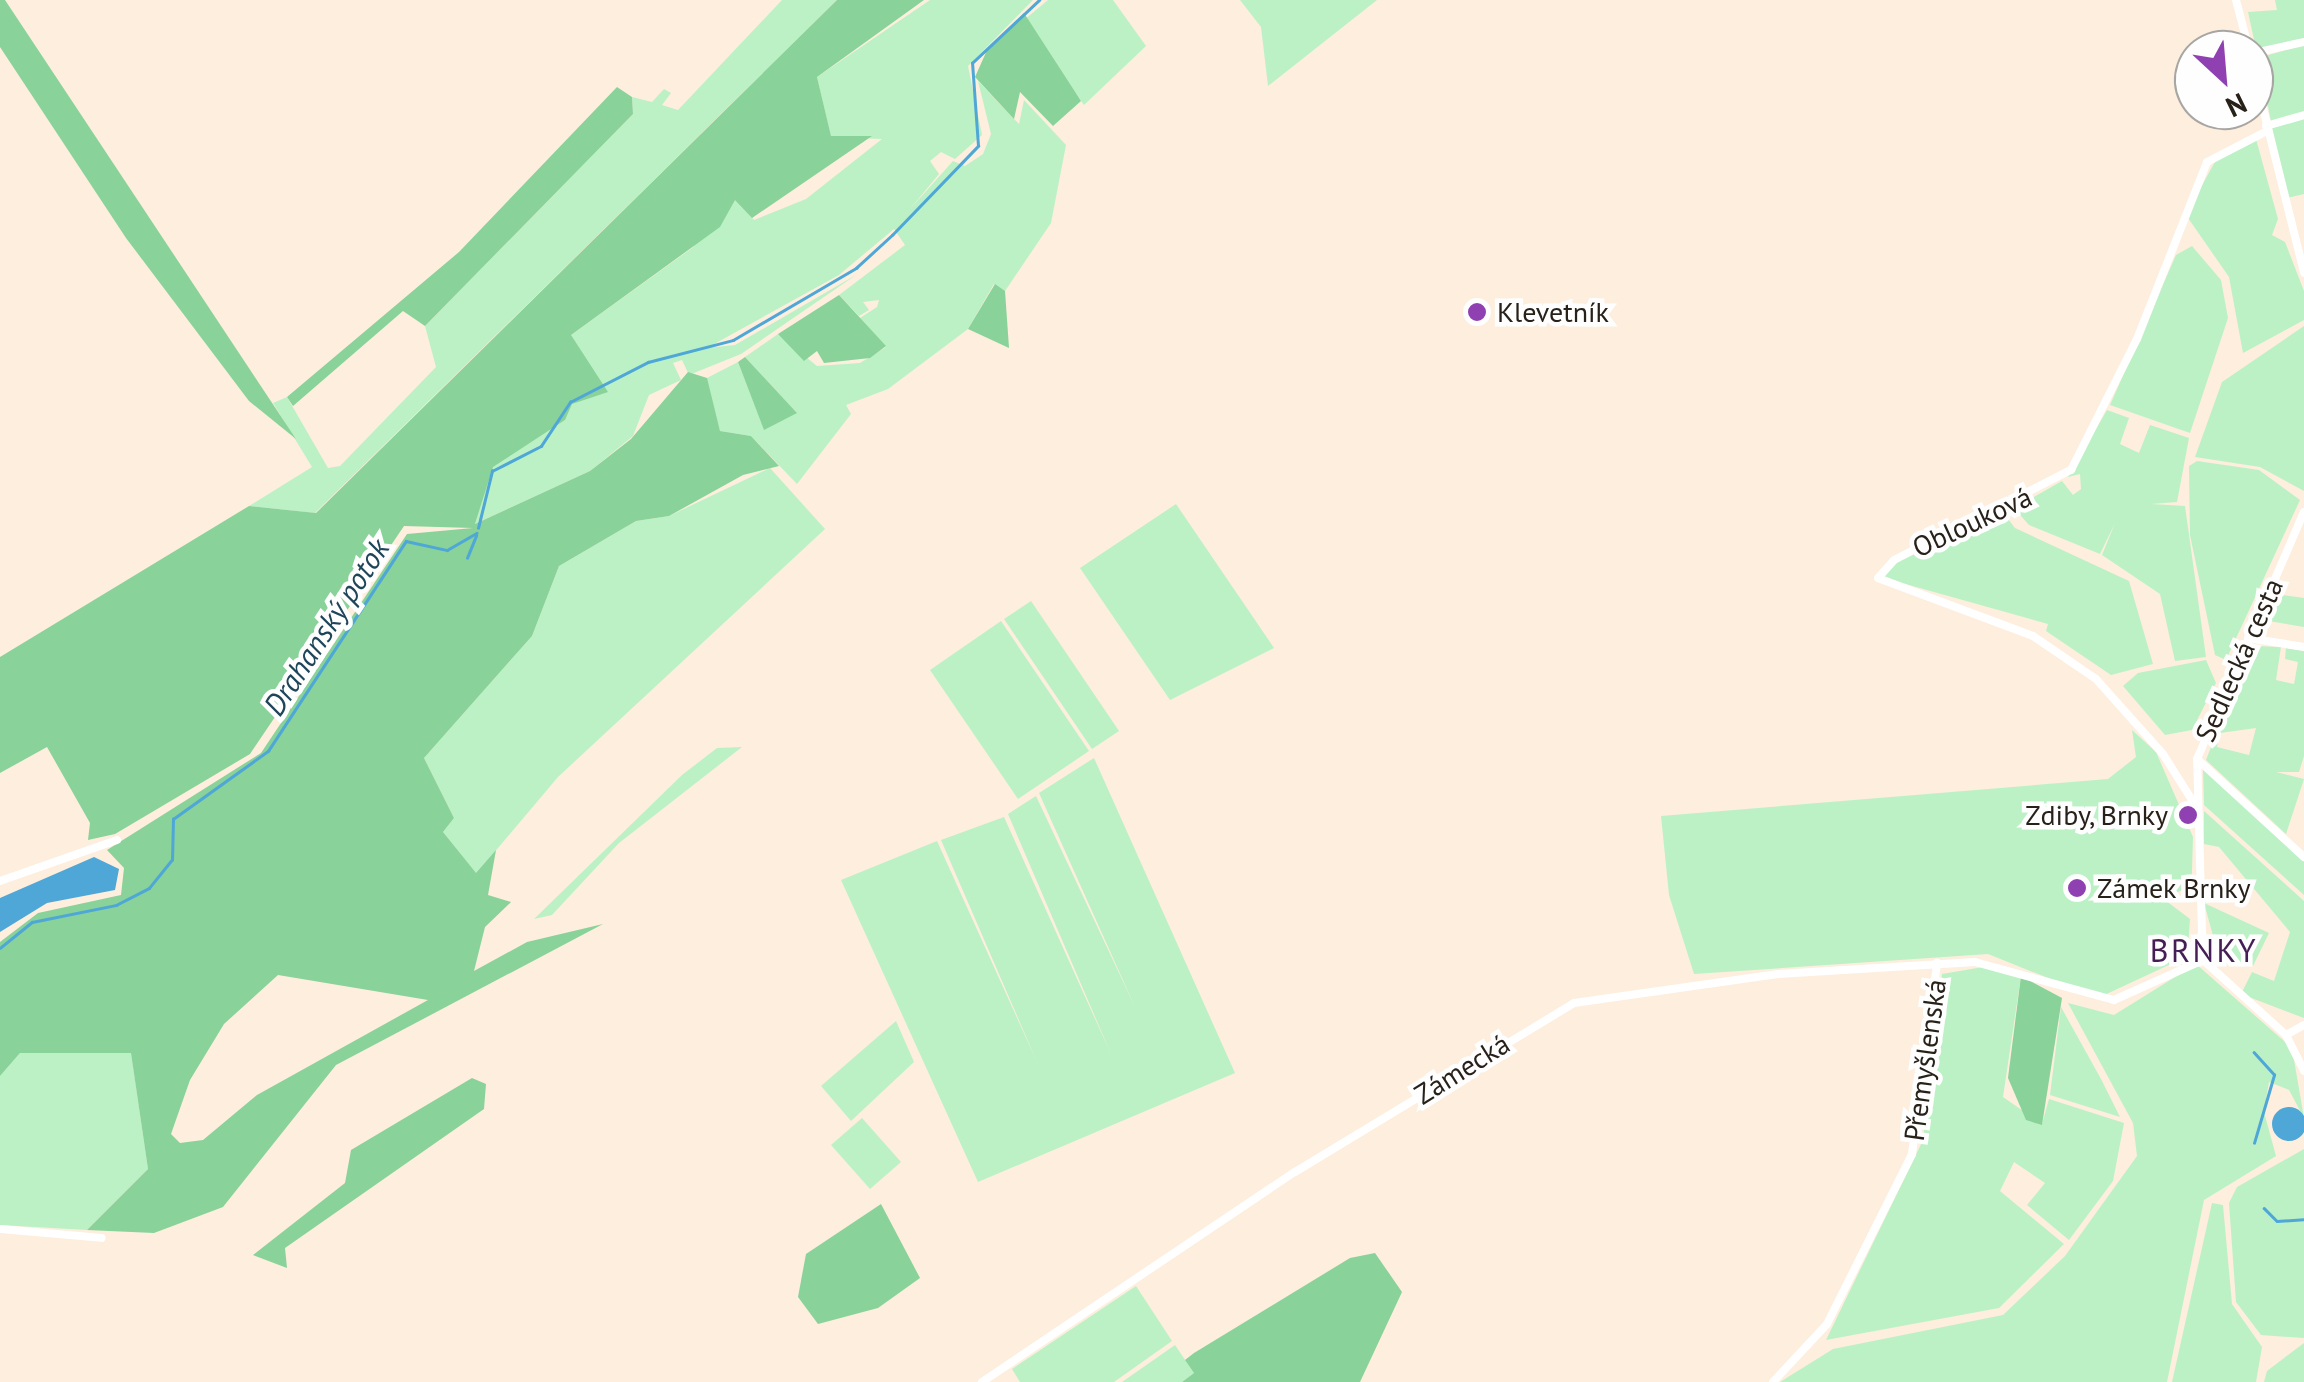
<!DOCTYPE html>
<html>
<head>
<meta charset="utf-8">
<style>
  body { margin:0 }
  #map { position:relative; width:2304px; height:1382px; overflow:hidden; background:#fdeede; font-family:"PT Sans",sans-serif }
  div>[style] { position:absolute }
  [style*='--x'] { left:calc(var(--x)*1px); top:calc(var(--y)*1px); width:calc(var(--w)*1px); rotate:calc(var(--a)*1deg) }
  .green>* { inset:0; background:#bcf1c6 }
  .forest>* { inset:0; background:#89d299 }
  .water>* { inset:0; background:#4ea7d7 }
  .round { border-radius:50% }
  .stream>* { height:2.5px; margin:-1.25px; padding:0 1.25px; transform-origin:1.25px; border-radius:1.25px; background:#4ea7d7 }
  .street>* { height:8px; margin:-4px; padding:0 4px; transform-origin:4px; border-radius:4px; background:#fff }
  .dots>* { width:28px; height:28px; translate:-50% -50%; box-sizing:border-box; border:5px solid #fefefe; border-radius:50% }
  span { translate:-50% -50%; white-space:nowrap; text-align:center; line-height:1.15; -webkit-text-stroke:9px #fefefe; paint-order:stroke }
  .poi-label { font-size:28px; color:#27211a }
  .left { translate:0 -50%; text-align:left }
  .right { translate:-100% -50%; text-align:right }
  .street-label { font-size:28px; color:#27211a }
  .water-label { font-size:30px; color:#1f4559; font-style:italic }
  .quarter-label { font-size:32px; color:#441e54; letter-spacing:2.5px }
  .north { position:absolute; left:2174px; top:30px; width:100px; height:100px; box-sizing:border-box; background:#fefefe; border:2px solid #a8a6a3; border-radius:50%; rotate:154deg; font-size:28px; font-weight:700; line-height:40px; text-align:center; color:#27211a }
  .north::after { content:''; display:block; margin:auto; width:35px; height:45px; background:#9041b1; clip-path:polygon(50% 0,100% 100%,50% 72%,0 100%) }
</style>
</head>
<body>
<div id="map">
  <div class="green">
    <i style="clip-path:polygon(782px 0,837px 0,315px 513px,249px 506px,312px 467px,273px 403px,287px 397px,328px 468px,340px 466px,436px 367px,425px 326px,633px 114px,632px 97px,652px 102px,664px 89px,671px 93px,662px 105px,678px 110px)"></i>
    <i style="clip-path:polygon(930px 0,1033px 0,968px 66px,982px 135px,955px 159px,941px 152px,930px 161px,939px 174px,910px 209px,953px 161px,965px 166px,983px 154px,991px 134px,978px 81px,1019px 124px,1024px 100px,1066px 145px,1051px 223px,1005px 291px,994px 284px,968px 329px,888px 389px,846px 405px,851px 414px,797px 484px,751px 436px,720px 431px,705px 379px,738px 362px,764px 429px,796px 412px,745px 357px,778px 334px,817px 366px,860px 363px,886px 347px,860px 318px,877px 307px,879px 300px,863px 302px,869px 310px,859px 316px,839px 295px,905px 245px,894px 229px,839px 275px,707px 348px,735px 345px,856px 275px,741px 354px,689px 375px,682px 360px,673px 363px,681px 380px,649px 395px,633px 436px,590px 471px,475px 524px,492px 467px,565px 420px,571px 335px,692px 248px,735px 199px,754px 220px,806px 199px,882px 139px,831px 137px,817px 77px)"></i>
    <i style="clip-path:polygon(1048px 0,1113px 0,1146px 46px,1084px 105px,1024px 20px)"></i>
    <i style="clip-path:polygon(1240px 0,1377px 0,1268px 86px,1261px 27px)"></i>
    <i style="clip-path:polygon(2275px 0,2304px 0,2304px 38px,2256px 49px,2248px 12px,2277px 10px)"></i>
    <i style="clip-path:polygon(2304px 45px,2304px 113px,2271px 121px,2258px 58px)"></i>
    <i style="clip-path:polygon(2304px 119px,2304px 194px,2287px 198px,2272px 128px)"></i>
    <i style="clip-path:polygon(2256px 139px,2278px 219px,2272px 235px,2285px 242px,2304px 291px,2304px 320px,2243px 353px,2229px 277px,2186px 215px,2218px 156px)"></i>
    <i style="clip-path:polygon(2192px 246px,2221px 280px,2228px 318px,2190px 433px,2110px 405px,2176px 255px)"></i>
    <i style="clip-path:polygon(2304px 326px,2304px 491px,2260px 467px,2195px 457px,2222px 382px)"></i>
    <i style="clip-path:polygon(2107px 410px,2129px 418px,2120px 444px,2139px 453px,2150px 425px,2189px 438px,2177px 502px,2151px 504px,2185px 506px,2206px 657px,2175px 661px,2160px 594px,2102px 555px,2115px 523px,2100px 554px,2029px 525px,2014px 508px,2062px 481px,2073px 495px,2081px 489px,2080px 474px,2068px 477px)"></i>
    <i style="clip-path:polygon(2197px 461px,2259px 470px,2300px 500px,2226px 660px,2215px 655px,2190px 535px,2189px 466px)"></i>
    <i style="clip-path:polygon(770px 468px,825px 529px,558px 777px,476px 874px,443px 832px,454px 818px,424px 758px,532px 636px,559px 566px,636px 521px,669px 516px)"></i>
    <i style="clip-path:polygon(1176px 504px,1274px 648px,1170px 700px,1080px 568px)"></i>
    <i style="clip-path:polygon(2002px 511px,2015px 528px,2129px 581px,2153px 664px,2111px 675px,2046px 631px,2048px 624px,1884px 578px,1887px 567px)"></i>
    <i style="clip-path:polygon(2275px 594px,2304px 598px,2304px 627px,2263px 620px)"></i>
    <i style="clip-path:polygon(1031px 601px,1119px 731px,1092px 749px,1004px 619px)"></i>
    <i style="clip-path:polygon(1001px 621px,1089px 751px,1018px 799px,930px 670px)"></i>
    <i style="clip-path:polygon(evenodd,2252px 646px,2281px 647px,2276px 680px,2294px 684px,2298px 662px,2285px 659px,2286px 648px,2304px 651px,2304px 756px,2299px 772px,2276px 772px,2304px 779px,2286px 834px,2206px 760px,2239px 675px,2248px 675px,2241px 670px,2252px 646px,2256px 728px,2249px 755px,2217px 747px,2220px 733px,2256px 728px)"></i>
    <i style="clip-path:polygon(2206px 660px,2216px 683px,2192px 730px,2165px 735px,2123px 686px,2138px 673px)"></i>
    <i style="clip-path:polygon(2132px 730px,2156px 752px,2193px 837px,2191px 904px,2185px 888px,2165px 900px,2190px 919px,2188px 948px,2173px 963px,2098px 998px,1988px 954px,1694px 974px,1669px 895px,1661px 816px,2108px 779px,2136px 757px)"></i>
    <i style="clip-path:polygon(742px 747px,619px 843px,552px 915px,534px 919px,682px 775px,717px 748px)"></i>
    <i style="clip-path:polygon(1094px 758px,1235px 1073px,978px 1182px,841px 880px,937px 841px,1037px 1062px,941px 840px,1004px 817px,1111px 1054px,1008px 814px,1036px 796px,1135px 1007px,1039px 793px)"></i>
    <i style="clip-path:polygon(2203px 769px,2304px 860px,2304px 895px,2204px 805px)"></i>
    <i style="clip-path:polygon(2204px 811px,2304px 901px,2304px 1018px,2241px 994px,2252px 972px,2274px 981px,2290px 932px,2219px 847px,2204px 844px)"></i>
    <i style="clip-path:polygon(2204px 903px,2269px 933px,2253px 966px,2220px 961px)"></i>
    <i style="clip-path:polygon(2196px 964px,2292px 1048px,2304px 1118px,2289px 1090px,2269px 1082px,2264px 1112px,2276px 1156px,2204px 1200px,2167px 1382px,1780px 1382px,1833px 1349px,2003px 1315px,2065px 1256px,2137px 1156px,2133px 1123px,2068px 1003px,2114px 1015px)"></i>
    <i style="clip-path:polygon(1983px 967px,2021px 976px,2003px 1097px,2042px 1124px,2049px 1099px,2124px 1123px,2113px 1181px,2069px 1240px,2027px 1205px,2045px 1183px,2014px 1162px,2000px 1191px,2064px 1244px,1999px 1308px,1826px 1340px,1923px 1140px,1942px 974px)"></i>
    <i style="clip-path:polygon(2061px 1007px,2101px 1079px,2120px 1117px,2050px 1095px)"></i>
    <i style="clip-path:polygon(896px 1021px,914px 1062px,851px 1121px,821px 1086px)"></i>
    <i style="clip-path:polygon(131px 1052px,148px 1169px,87px 1230px,0 1225px,0 1076px,20px 1053px)"></i>
    <i style="clip-path:polygon(862px 1118px,901px 1162px,870px 1189px,831px 1145px)"></i>
    <i style="clip-path:polygon(2304px 1149px,2304px 1338px,2261px 1335px,2236px 1302px,2229px 1203px,2237px 1187px)"></i>
    <i style="clip-path:polygon(2212px 1203px,2223px 1205px,2232px 1304px,2262px 1347px,2256px 1382px,2172px 1382px)"></i>
    <i style="clip-path:polygon(1136px 1286px,1172px 1341px,1114px 1382px,1020px 1382px,1012px 1369px)"></i>
    <i style="clip-path:polygon(2304px 1343px,2304px 1382px,2264px 1382px,2267px 1371px)"></i>
    <i style="clip-path:polygon(1175px 1345px,1194px 1373px,1182px 1382px,1122px 1382px)"></i>
  </div>
  <div class="forest">
    <i style="clip-path:polygon(0 0,5px 0,296px 439px,249px 401px,126px 238px,0 47px)"></i>
    <i style="clip-path:polygon(evenodd,837px 0,924px 0,817px 77px,831px 136px,872px 136px,752px 218px,735px 200px,720px 227px,571px 335px,608px 392px,572px 404px,565px 420px,493px 467px,475px 524px,590px 471px,631px 439px,688px 372px,707px 378px,720px 431px,751px 436px,779px 466px,743px 475px,669px 516px,636px 521px,559px 566px,532px 636px,424px 758px,454px 818px,443px 832px,476px 873px,496px 850px,488px 895px,511px 902px,485px 927px,474px 971px,527px 942px,603px 924px,336px 1065px,223px 1207px,154px 1233px,87px 1230px,148px 1169px,131px 1053px,20px 1053px,0 1076px,0 942px,38px 913px,121px 895px,124px 868px,107px 850px,261px 753px,407px 534px,473px 528px,404px 526px,250px 754px,115px 834px,88px 840px,90px 823px,47px 747px,0 773px,0 657px,249px 506px,316px 513px,837px 0,278px 975px,428px 1000px,257px 1095px,203px 1140px,180px 1143px,171px 1134px,190px 1080px,224px 1024px,278px 975px)"></i>
    <i style="clip-path:polygon(1024px 13px,1081px 101px,1053px 126px,1020px 92px,1014px 119px,975px 77px,988px 48px)"></i>
    <i style="clip-path:polygon(617px 87px,632px 97px,633px 114px,425px 326px,403px 311px,293px 406px,287px 397px,459px 252px)"></i>
    <i style="clip-path:polygon(995px 284px,1005px 291px,1009px 348px,968px 329px)"></i>
    <i style="clip-path:polygon(839px 295px,886px 346px,870px 358px,824px 363px,817px 351px,804px 361px,778px 334px)"></i>
    <i style="clip-path:polygon(745px 357px,797px 413px,764px 430px,738px 362px)"></i>
    <i style="clip-path:polygon(2021px 976px,2062px 998px,2042px 1125px,2026px 1120px,2008px 1078px)"></i>
    <i style="clip-path:polygon(472px 1078px,486px 1084px,484px 1109px,285px 1248px,287px 1268px,253px 1255px,345px 1183px,351px 1150px)"></i>
    <i style="clip-path:polygon(881px 1204px,920px 1278px,878px 1308px,818px 1324px,798px 1297px,806px 1254px)"></i>
    <i style="clip-path:polygon(1375px 1253px,1402px 1292px,1360px 1382px,1182px 1382px,1194px 1373px,1185px 1360px,1194px 1353px,1350px 1258px)"></i>
  </div>
  <div class="water">
    <i style="clip-path:polygon(94px 857px,119px 869px,115px 890px,47px 903px,0 932px,0 898px)"></i>
    <i class="round" style="left:2272px;top:1107px;width:34px;height:34px"></i>
  </div>
  <div class="stream">
    <i style="--x:478;--y:528;--w:59;--a:-76.2"></i>
    <i style="--x:492;--y:471;--w:55;--a:-27"></i>
    <i style="--x:541;--y:446;--w:53;--a:-56.6"></i>
    <i style="--x:570;--y:402;--w:88;--a:-27.1"></i>
    <i style="--x:648;--y:362;--w:88;--a:-14.5"></i>
    <i style="--x:733;--y:340;--w:143;--a:-30.3"></i>
    <i style="--x:856;--y:268;--w:49;--a:-42.5"></i>
    <i style="--x:892;--y:235;--w:124;--a:-46"></i>
    <i style="--x:978;--y:146;--w:83;--a:-94.1"></i>
    <i style="--x:972;--y:63;--w:92;--a:-43.2"></i>
    <i style="--x:467;--y:558;--w:24;--a:-68"></i>
    <i style="--x:0;--y:948;--w:41;--a:-39.1"></i>
    <i style="--x:32;--y:922;--w:86;--a:-11.4"></i>
    <i style="--x:116;--y:905;--w:37;--a:-27"></i>
    <i style="--x:149;--y:888;--w:36;--a:-51"></i>
    <i style="--x:172;--y:860;--w:41;--a:-88.6"></i>
    <i style="--x:173;--y:819;--w:117;--a:-35.6"></i>
    <i style="--x:268;--y:751;--w:251;--a:-56.7"></i>
    <i style="--x:406;--y:541;--w:42;--a:12.4"></i>
    <i style="--x:447;--y:550;--w:34;--a:-30"></i>
    <i style="--x:2254;--y:1143;--w:71;--a:-73.6"></i>
    <i style="--x:2274;--y:1075;--w:30;--a:-132"></i>
    <i style="--x:2264;--y:1208;--w:18;--a:45"></i>
    <i style="--x:2277;--y:1221;--w:27;--a:-4"></i>
  </div>
  <div class="street">
    <i style="--x:2236;--y:0;--w:52;--a:75.4"></i>
    <i style="--x:2254;--y:53;--w:51;--a:-12.4"></i>
    <i style="--x:2254;--y:72;--w:207;--a:76"></i>
    <i style="--x:2266;--y:126;--w:40;--a:-16"></i>
    <i style="--x:2248;--y:638;--w:57;--a:9.1"></i>
    <i style="--x:2197;--y:759;--w:145;--a:42.5"></i>
    <i style="--x:2197;--y:808;--w:64;--a:-122.2"></i>
    <i style="--x:2163;--y:754;--w:101;--a:-131.8"></i>
    <i style="--x:2096;--y:679;--w:76;--a:-145.7"></i>
    <i style="--x:2033;--y:636;--w:165;--a:-159.5"></i>
    <i style="--x:1878;--y:578;--w:24;--a:-48"></i>
    <i style="--x:1894;--y:560;--w:199;--a:-27"></i>
    <i style="--x:2071;--y:470;--w:147;--a:-63.3"></i>
    <i style="--x:2137;--y:339;--w:190;--a:-68.4"></i>
    <i style="--x:2207;--y:162;--w:68;--a:-27.3"></i>
    <i style="--x:0;--y:881;--w:124;--a:-19.3"></i>
    <i style="--x:2188;--y:961;--w:30;--a:-63"></i>
    <i style="--x:2213;--y:962;--w:31;--a:-111"></i>
    <i style="--x:2202;--y:933;--w:174;--a:-91.6"></i>
    <i style="--x:2197;--y:759;--w:269;--a:-66.6"></i>
    <i style="--x:2286;--y:1035;--w:21;--a:-29"></i>
    <i style="--x:0;--y:1229;--w:102;--a:5"></i>
    <i style="--x:982;--y:1382;--w:377;--a:-33.9"></i>
    <i style="--x:1295;--y:1172;--w:326;--a:-31.2"></i>
    <i style="--x:1574;--y:1003;--w:206;--a:-8.1"></i>
    <i style="--x:1778;--y:974;--w:197;--a:-3.5"></i>
    <i style="--x:1975;--y:962;--w:144;--a:15.3"></i>
    <i style="--x:2114;--y:1000;--w:98;--a:-24.2"></i>
    <i style="--x:2203;--y:960;--w:112;--a:42.1"></i>
    <i style="--x:2286;--y:1035;--w:40;--a:63.4"></i>
    <i style="--x:1773;--y:1382;--w:79;--a:-47"></i>
    <i style="--x:1827;--y:1324;--w:190;--a:-63.4"></i>
    <i style="--x:1912;--y:1154;--w:193;--a:-82.5"></i>
  </div>
  <div class="dots">
    <i style="left:1477px;top:312px;background:#9041b1"></i>
    <i style="left:2188px;top:815px;background:#9041b1"></i>
    <i style="left:2077px;top:888px;background:#9041b1"></i>
  </div>
  <div class="poi-label">
    <span class="left" style="left:1497px;top:312px">Klevetník</span>
    <span class="right" style="left:2168px;top:815px">Zdiby, Brnky</span>
    <span class="left" style="left:2097px;top:888px">Zámek Brnky</span>
  </div>
  <div class="street-label">
    <span style="left:1972px;top:522px;rotate:-25deg">Oblouková</span>
    <span style="left:2239px;top:660px;rotate:-66deg">Sedlecká cesta</span>
    <span style="left:1925px;top:1060px;rotate:-82deg">Přemyšlenská</span>
    <span style="left:1462px;top:1069px;rotate:-32deg">Zámecká</span>
  </div>
  <div class="water-label">
    <span style="left:326px;top:627px;rotate:-57deg">Drahanský potok</span>
  </div>
  <div class="quarter-label">
    <span style="left:2204px;top:950px">BRNKY</span>
  </div>
  <div class="north">N</div>
</div>
</body>
</html>
